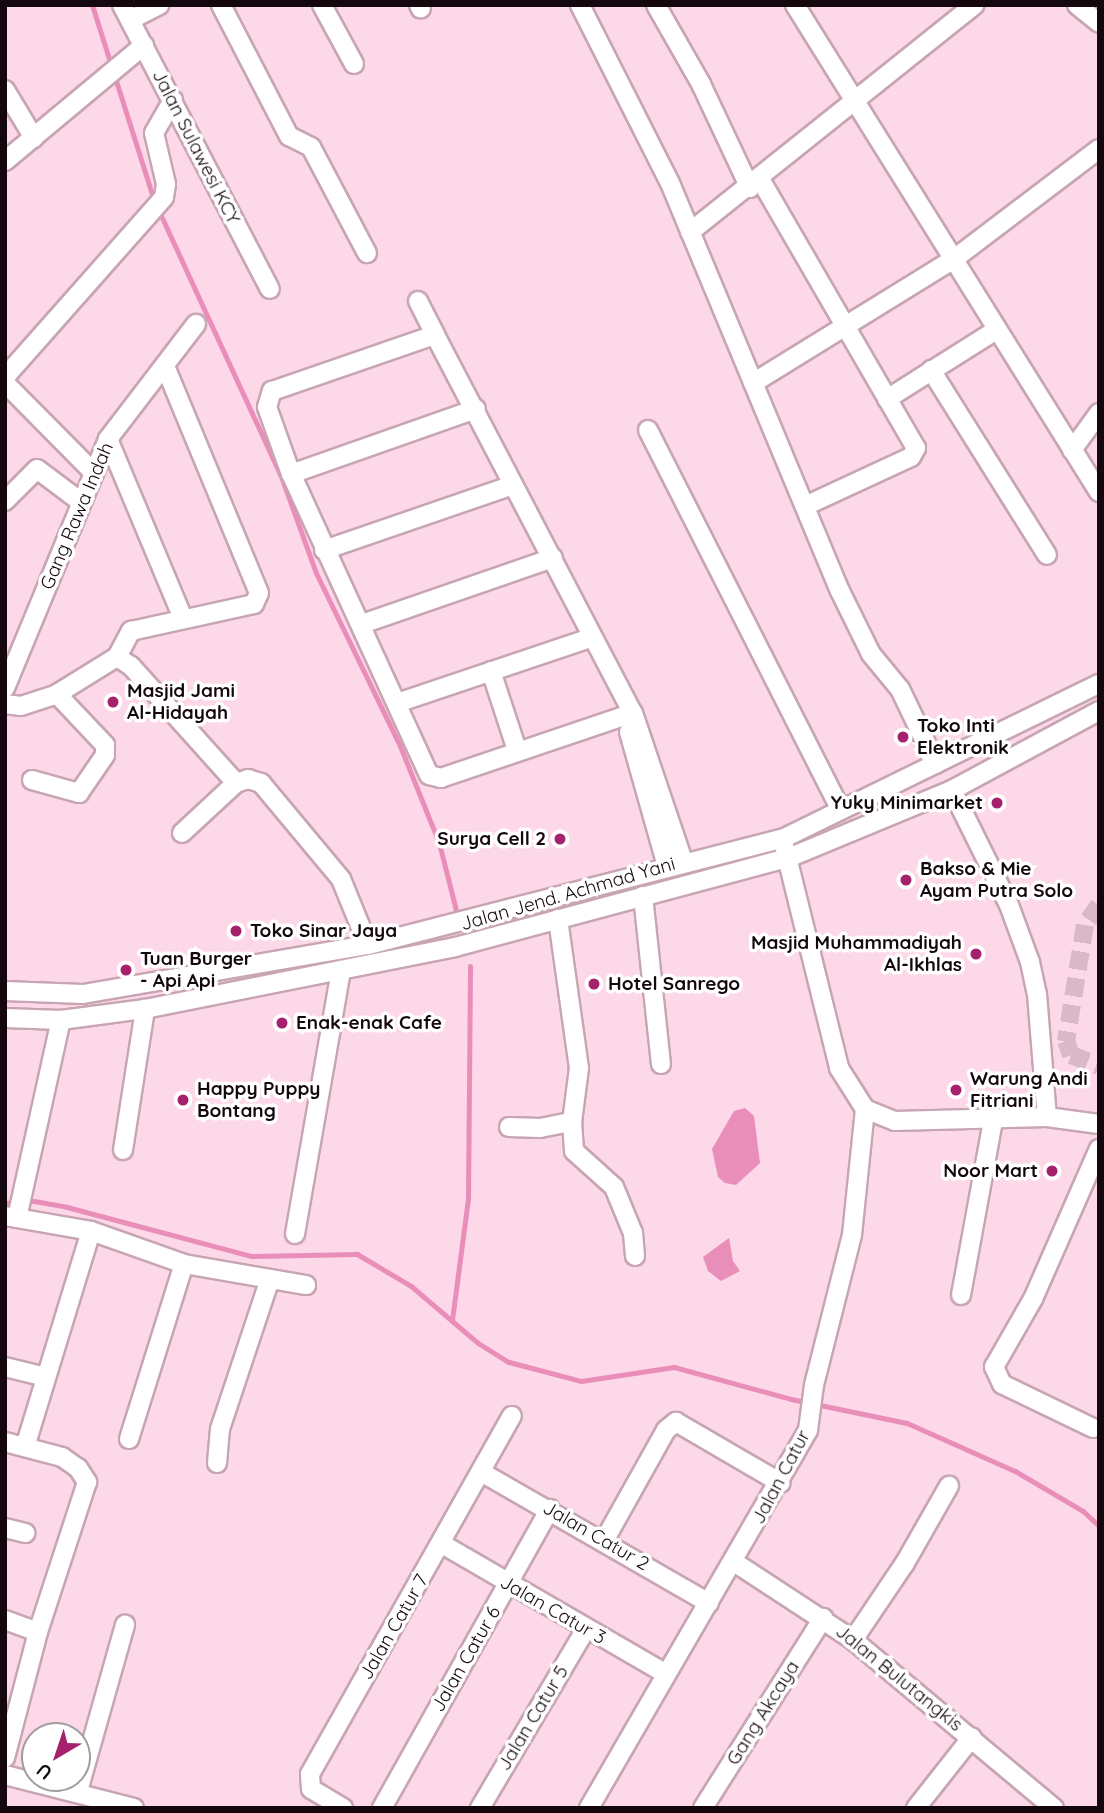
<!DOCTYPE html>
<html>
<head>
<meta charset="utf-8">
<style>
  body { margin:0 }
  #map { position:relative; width:1104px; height:1813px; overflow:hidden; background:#fdd8e8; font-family:Quicksand,sans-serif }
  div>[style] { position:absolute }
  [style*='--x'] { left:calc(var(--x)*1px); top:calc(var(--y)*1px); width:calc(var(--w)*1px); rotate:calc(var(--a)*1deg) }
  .water>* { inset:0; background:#e98eb8 }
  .stream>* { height:5px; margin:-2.5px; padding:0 2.5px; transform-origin:2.5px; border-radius:2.5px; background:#e98eb8 }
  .minor-tunnel>* { height:18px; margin-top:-9px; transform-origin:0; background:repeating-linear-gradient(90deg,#dab9c7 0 18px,transparent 0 27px) }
  .roads { filter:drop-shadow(2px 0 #c8a5b3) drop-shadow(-2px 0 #c8a5b3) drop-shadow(0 2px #c8a5b3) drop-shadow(0 -2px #c8a5b3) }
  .minor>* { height:18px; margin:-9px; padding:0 9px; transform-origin:9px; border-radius:9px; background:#fff }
  .dots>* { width:19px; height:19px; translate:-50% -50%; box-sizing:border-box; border:4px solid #fff; border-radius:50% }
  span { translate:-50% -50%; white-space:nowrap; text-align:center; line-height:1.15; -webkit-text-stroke:7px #fff; paint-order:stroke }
  .street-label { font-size:19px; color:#14080e }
  .poi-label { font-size:19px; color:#14080e; font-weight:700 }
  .left { translate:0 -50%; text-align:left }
  .right { translate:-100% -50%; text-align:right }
  .frame { position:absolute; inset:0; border:7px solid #14080e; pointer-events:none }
  .north { position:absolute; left:21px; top:1722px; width:70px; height:70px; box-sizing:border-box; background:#fff; border:2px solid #a19c9f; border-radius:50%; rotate:219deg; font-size:19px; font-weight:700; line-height:28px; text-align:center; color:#14080e }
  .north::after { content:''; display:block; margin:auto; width:24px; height:32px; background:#a6216d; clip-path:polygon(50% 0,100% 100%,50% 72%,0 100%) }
</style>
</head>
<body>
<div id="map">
  <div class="water">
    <i style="clip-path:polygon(745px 1108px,754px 1116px,760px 1163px,736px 1185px,725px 1183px,718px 1177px,712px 1149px,734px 1111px)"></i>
    <i style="clip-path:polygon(729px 1238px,733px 1261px,740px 1271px,721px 1281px,708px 1271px,703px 1257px)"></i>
  </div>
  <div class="stream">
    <i style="--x:92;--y:5;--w:205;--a:72.4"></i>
    <i style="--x:158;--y:209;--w:297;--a:65.3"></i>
    <i style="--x:282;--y:479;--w:100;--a:70.1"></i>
    <i style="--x:316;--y:573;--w:192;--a:64.1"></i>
    <i style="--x:400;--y:746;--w:105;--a:68.1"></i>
    <i style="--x:439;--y:843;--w:73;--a:75.8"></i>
    <i style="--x:5;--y:1203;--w:29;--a:-4"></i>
    <i style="--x:34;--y:1201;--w:34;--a:10"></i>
    <i style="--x:67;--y:1207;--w:190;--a:14.9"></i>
    <i style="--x:251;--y:1256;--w:106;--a:-1.1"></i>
    <i style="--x:357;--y:1254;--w:63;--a:30.7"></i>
    <i style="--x:411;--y:1286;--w:88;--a:40.4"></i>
    <i style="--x:478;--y:1343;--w:36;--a:32"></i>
    <i style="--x:509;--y:1362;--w:74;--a:14.8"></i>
    <i style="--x:581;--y:1381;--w:94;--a:-8.6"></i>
    <i style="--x:674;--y:1367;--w:121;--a:15.3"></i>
    <i style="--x:791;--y:1399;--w:118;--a:11.7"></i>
    <i style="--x:907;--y:1423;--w:118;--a:24"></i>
    <i style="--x:1015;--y:1471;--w:79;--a:30.5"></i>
    <i style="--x:1083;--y:1511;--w:22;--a:43"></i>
    <i style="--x:452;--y:1320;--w:122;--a:-82.5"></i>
    <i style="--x:468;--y:1199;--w:233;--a:-89.5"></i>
  </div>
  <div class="minor-tunnel">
    <i style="--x:1099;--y:905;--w:24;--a:125"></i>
    <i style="--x:1085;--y:925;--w:118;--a:99.3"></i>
    <i style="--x:1066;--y:1041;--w:15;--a:70"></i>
    <i style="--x:1071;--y:1055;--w:30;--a:21"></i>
  </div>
  <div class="roads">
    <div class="minor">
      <i style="--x:122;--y:5;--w:320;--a:62.5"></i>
      <i style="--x:221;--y:5;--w:148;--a:62.6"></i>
      <i style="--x:289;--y:136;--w:25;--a:27"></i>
      <i style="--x:311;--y:147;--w:120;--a:62.2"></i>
      <i style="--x:322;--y:5;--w:67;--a:61.5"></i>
      <i style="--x:419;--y:5;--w:4;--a:63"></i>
      <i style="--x:580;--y:5;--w:199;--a:63.2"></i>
      <i style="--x:670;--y:183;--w:442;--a:67.4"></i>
      <i style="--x:840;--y:591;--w:70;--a:63.8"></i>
      <i style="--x:871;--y:654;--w:45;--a:50.4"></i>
      <i style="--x:900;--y:689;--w:83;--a:64.4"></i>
      <i style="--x:656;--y:5;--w:91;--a:60.3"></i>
      <i style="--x:701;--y:84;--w:115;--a:64.8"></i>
      <i style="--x:795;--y:5;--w:574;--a:58.03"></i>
      <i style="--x:1077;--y:5;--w:28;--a:39"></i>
      <i style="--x:130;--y:20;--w:33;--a:-27"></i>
      <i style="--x:5;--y:90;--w:56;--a:58.9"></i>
      <i style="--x:5;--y:161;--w:181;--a:-39.8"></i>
      <i style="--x:760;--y:179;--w:311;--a:59.9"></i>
      <i style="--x:916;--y:448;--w:10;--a:119"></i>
      <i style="--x:911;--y:457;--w:117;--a:155.2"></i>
      <i style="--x:690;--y:232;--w:364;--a:-38.6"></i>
      <i style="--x:418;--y:301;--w:38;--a:63"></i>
      <i style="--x:931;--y:370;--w:218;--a:57.9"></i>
      <i style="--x:5;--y:377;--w:240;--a:-48.5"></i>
      <i style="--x:164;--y:197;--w:13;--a:-81"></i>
      <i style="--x:166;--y:184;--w:52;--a:-103.2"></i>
      <i style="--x:154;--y:133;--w:38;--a:-60"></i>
      <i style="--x:5;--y:383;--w:124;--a:45.3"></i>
      <i style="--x:753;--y:383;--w:236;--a:-31.7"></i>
      <i style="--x:954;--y:259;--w:182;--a:-37.2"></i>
      <i style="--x:887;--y:399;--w:129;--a:-32.3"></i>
      <i style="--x:648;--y:430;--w:425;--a:63.1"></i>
      <i style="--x:108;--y:439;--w:194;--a:67.3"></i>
      <i style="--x:1072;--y:450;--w:46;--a:-53.9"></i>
      <i style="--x:291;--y:474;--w:196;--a:-19.4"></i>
      <i style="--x:5;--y:501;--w:45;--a:-45"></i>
      <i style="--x:37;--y:469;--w:55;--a:36.9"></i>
      <i style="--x:324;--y:550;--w:200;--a:-19"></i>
      <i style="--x:362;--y:624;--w:202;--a:-19.1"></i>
      <i style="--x:117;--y:657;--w:30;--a:-62"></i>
      <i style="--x:131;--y:631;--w:126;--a:-12.4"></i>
      <i style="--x:254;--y:604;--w:12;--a:-66"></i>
      <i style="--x:259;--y:593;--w:246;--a:-112.5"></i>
      <i style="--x:491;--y:671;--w:83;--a:71.8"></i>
      <i style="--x:5;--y:688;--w:269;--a:-67.5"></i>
      <i style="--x:108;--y:439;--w:145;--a:-52.6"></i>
      <i style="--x:397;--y:703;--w:204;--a:-18.6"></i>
      <i style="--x:5;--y:704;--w:16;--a:7"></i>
      <i style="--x:21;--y:706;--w:38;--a:-18"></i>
      <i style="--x:57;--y:694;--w:70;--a:-31.7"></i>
      <i style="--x:117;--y:657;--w:17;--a:33"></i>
      <i style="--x:131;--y:666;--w:157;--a:48.1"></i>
      <i style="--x:633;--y:713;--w:203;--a:161.3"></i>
      <i style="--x:441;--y:778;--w:12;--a:-166"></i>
      <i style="--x:429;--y:775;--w:331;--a:-114.6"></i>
      <i style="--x:291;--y:474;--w:71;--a:-109.7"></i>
      <i style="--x:267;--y:407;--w:17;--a:-73"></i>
      <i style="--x:272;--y:391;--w:172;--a:-19"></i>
      <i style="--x:435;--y:335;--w:427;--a:62.4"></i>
      <i style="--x:633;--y:713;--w:156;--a:71.3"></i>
      <i style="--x:629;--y:732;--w:139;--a:74.2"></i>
      <i style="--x:32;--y:780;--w:49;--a:15.5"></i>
      <i style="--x:79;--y:793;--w:46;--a:-55.6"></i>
      <i style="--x:105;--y:755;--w:10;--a:-90"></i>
      <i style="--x:105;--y:745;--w:70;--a:-133.3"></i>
      <i style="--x:952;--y:790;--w:128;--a:63.6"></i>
      <i style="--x:1009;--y:905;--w:61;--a:69.8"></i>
      <i style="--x:1030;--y:962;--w:33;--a:78"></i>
      <i style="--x:1037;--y:994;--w:123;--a:85.4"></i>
      <i style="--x:182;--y:833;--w:74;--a:-42.8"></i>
      <i style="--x:236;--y:783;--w:13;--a:-18"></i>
      <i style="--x:248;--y:779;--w:14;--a:17"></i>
      <i style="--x:261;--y:783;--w:125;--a:50.2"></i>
      <i style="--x:341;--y:879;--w:71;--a:67.8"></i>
      <i style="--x:785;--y:849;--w:226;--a:76.1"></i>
      <i style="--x:839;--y:1068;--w:49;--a:57.6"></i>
      <i style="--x:865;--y:1109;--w:32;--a:22"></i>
      <i style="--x:895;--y:1121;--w:152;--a:-1.5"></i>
      <i style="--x:1047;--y:1117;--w:52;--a:7.7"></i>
      <i style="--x:643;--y:896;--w:169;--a:83.9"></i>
      <i style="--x:558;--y:919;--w:150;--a:82"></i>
      <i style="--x:579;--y:1068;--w:54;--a:97.4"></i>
      <i style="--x:572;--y:1122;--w:29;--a:86"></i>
      <i style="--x:574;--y:1151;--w:54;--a:42"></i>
      <i style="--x:614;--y:1187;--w:50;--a:67.6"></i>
      <i style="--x:633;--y:1233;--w:23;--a:85"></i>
      <i style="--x:5;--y:991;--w:78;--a:2.2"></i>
      <i style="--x:83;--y:994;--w:289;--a:-9.8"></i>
      <i style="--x:368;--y:945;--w:427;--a:-14.4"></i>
      <i style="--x:782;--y:839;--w:353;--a:-26.1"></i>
      <i style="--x:5;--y:1018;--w:56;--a:2"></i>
      <i style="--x:61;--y:1020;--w:85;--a:-7.5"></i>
      <i style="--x:145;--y:1009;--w:316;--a:-11.3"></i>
      <i style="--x:455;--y:947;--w:345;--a:-15"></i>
      <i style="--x:788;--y:858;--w:178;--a:-22.5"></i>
      <i style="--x:952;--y:790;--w:167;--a:-28.3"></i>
      <i style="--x:509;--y:1127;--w:31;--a:2"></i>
      <i style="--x:540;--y:1128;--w:33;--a:-11"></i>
      <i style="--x:123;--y:1150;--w:143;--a:-81.1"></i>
      <i style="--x:5;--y:1216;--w:87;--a:9.9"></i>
      <i style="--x:91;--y:1231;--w:226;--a:107"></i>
      <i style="--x:17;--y:1218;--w:203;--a:-77.5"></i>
      <i style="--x:91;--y:1231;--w:99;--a:19.5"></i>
      <i style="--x:184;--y:1264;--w:124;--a:9.8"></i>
      <i style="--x:295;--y:1234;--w:268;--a:-80.1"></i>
      <i style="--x:961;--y:1295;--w:178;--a:-79.6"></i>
      <i style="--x:5;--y:1367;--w:42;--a:13.7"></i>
      <i style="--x:1093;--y:1428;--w:101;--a:-154.2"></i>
      <i style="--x:1002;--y:1384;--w:19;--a:-115"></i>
      <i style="--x:994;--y:1367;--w:78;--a:-60.2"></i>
      <i style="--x:1033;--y:1299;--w:164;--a:-66.3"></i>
      <i style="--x:129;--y:1439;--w:183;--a:-72.6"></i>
      <i style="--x:5;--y:1442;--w:59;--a:14.7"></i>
      <i style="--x:62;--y:1457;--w:19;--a:35"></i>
      <i style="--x:78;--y:1468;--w:17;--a:57"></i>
      <i style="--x:87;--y:1482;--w:158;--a:108.1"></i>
      <i style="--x:38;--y:1632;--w:130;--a:104.7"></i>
      <i style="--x:217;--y:1463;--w:34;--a:-85"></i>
      <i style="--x:220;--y:1429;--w:158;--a:-71.6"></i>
      <i style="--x:481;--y:1472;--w:263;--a:29.9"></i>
      <i style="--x:5;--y:1528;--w:21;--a:14"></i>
      <i style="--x:604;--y:1541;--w:127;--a:-60.8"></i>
      <i style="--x:666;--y:1430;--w:13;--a:-39"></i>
      <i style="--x:676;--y:1422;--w:121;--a:30.2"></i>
      <i style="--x:442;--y:1544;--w:259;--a:30.1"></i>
      <i style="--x:734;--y:1562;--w:142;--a:33.2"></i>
      <i style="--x:853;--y:1640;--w:262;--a:39.9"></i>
      <i style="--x:5;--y:1620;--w:35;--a:20"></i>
      <i style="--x:853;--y:1640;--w:93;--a:-56"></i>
      <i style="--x:905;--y:1563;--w:89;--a:-60.3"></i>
      <i style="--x:5;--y:1775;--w:133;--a:14.3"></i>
      <i style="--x:78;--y:1791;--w:173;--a:-74.2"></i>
      <i style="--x:343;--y:1808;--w:37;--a:-149"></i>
      <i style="--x:311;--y:1789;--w:15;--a:-94"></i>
      <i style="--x:310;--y:1774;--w:411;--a:-60.6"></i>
      <i style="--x:382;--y:1808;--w:343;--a:-60.7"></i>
      <i style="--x:480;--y:1808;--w:208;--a:-59.4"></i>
      <i style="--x:589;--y:1808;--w:437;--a:-59.9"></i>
      <i style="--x:808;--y:1430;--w:45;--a:-82.4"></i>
      <i style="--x:814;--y:1385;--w:155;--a:-75.8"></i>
      <i style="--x:852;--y:1235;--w:127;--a:-84.1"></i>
      <i style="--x:703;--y:1808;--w:225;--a:-57.7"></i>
      <i style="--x:916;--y:1808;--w:90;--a:-51.7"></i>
    </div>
  </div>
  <div class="dots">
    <i style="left:113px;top:702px;background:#a6216d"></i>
    <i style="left:903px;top:737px;background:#a6216d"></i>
    <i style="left:997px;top:803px;background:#a6216d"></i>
    <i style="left:560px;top:839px;background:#a6216d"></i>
    <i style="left:906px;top:880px;background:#a6216d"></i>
    <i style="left:236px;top:931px;background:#a6216d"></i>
    <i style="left:976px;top:954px;background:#a6216d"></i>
    <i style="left:126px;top:970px;background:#a6216d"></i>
    <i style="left:594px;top:984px;background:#a6216d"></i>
    <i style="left:282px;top:1023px;background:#a6216d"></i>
    <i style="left:956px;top:1090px;background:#a6216d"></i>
    <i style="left:183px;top:1100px;background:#a6216d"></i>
    <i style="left:1052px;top:1171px;background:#a6216d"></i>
  </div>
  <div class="street-label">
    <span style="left:196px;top:147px;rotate:63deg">Jalan Sulawesi KCY</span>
    <span style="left:77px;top:516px;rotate:-67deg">Gang Rawa Indah</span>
    <span style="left:568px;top:894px;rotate:-16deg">Jalan Jend. Achmad Yani</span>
    <span style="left:781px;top:1477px;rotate:-62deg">Jalan Catur</span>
    <span style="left:596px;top:1536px;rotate:30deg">Jalan Catur 2</span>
    <span style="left:553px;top:1610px;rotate:30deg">Jalan Catur 3</span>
    <span style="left:394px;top:1627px;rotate:-60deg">Jalan Catur 7</span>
    <span style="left:466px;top:1659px;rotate:-60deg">Jalan Catur 6</span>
    <span style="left:899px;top:1678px;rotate:39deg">Jalan Bulutangkis</span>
    <span style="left:763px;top:1713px;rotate:-58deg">Gang Akcaya</span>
    <span style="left:533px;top:1718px;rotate:-59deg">Jalan Catur 5</span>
  </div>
  <div class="poi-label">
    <span class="left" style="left:127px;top:702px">Masjid Jami<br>Al-Hidayah</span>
    <span class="left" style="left:917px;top:737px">Toko Inti<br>Elektronik</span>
    <span class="right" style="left:983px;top:803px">Yuky Minimarket</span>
    <span class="right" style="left:546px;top:839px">Surya Cell 2</span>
    <span class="left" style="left:920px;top:880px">Bakso &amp; Mie<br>Ayam Putra Solo</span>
    <span class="left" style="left:250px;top:931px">Toko Sinar Jaya</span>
    <span class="right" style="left:962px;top:954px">Masjid Muhammadiyah<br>Al-Ikhlas</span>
    <span class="left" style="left:140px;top:970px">Tuan Burger<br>- Api Api</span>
    <span class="left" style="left:608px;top:984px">Hotel Sanrego</span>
    <span class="left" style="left:296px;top:1023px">Enak-enak Cafe</span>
    <span class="left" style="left:970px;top:1090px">Warung Andi<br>Fitriani</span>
    <span class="left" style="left:197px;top:1100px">Happy Puppy<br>Bontang</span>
    <span class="right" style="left:1038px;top:1171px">Noor Mart</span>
  </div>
  <div class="frame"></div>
  <div class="north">U</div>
</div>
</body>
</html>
